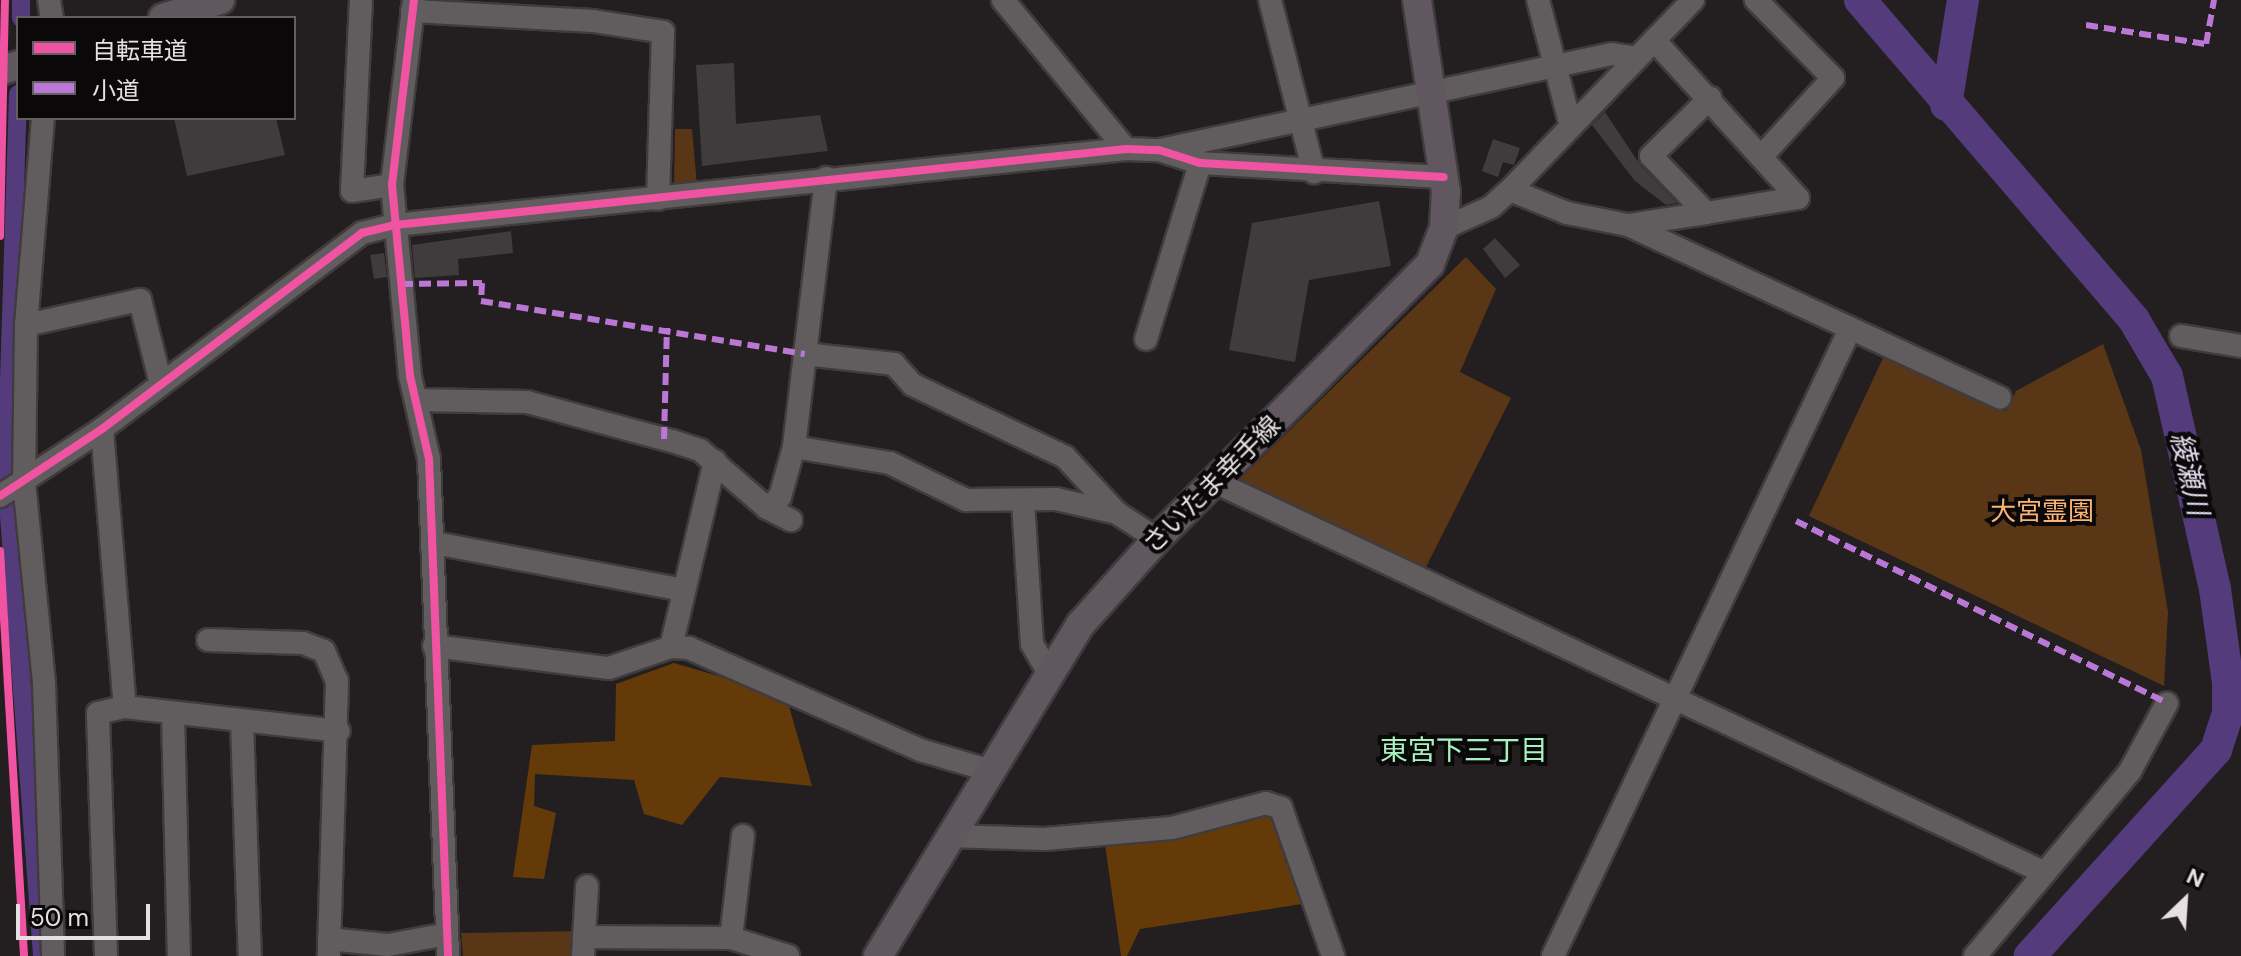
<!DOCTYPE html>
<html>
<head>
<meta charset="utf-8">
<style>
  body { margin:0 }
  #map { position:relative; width:2241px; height:956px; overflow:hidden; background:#231e20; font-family:"DM Sans","Noto Sans JP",sans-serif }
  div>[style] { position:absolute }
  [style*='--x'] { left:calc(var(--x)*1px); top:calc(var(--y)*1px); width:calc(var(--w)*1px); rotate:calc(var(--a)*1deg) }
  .green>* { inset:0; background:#593615 }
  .forest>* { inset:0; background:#643a09 }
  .canal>* { height:18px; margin:-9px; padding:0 9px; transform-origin:9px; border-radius:9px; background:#533b7c }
  .river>* { height:32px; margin:-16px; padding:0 16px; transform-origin:16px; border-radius:16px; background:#533b7c }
  .building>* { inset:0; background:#403c3d }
  .roads { filter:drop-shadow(2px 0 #403b3d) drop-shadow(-2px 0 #403b3d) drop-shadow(0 2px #403b3d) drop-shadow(0 -2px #403b3d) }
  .minor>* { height:22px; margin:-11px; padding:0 11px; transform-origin:11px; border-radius:11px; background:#615d5e }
  .major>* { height:28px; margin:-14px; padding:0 14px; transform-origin:14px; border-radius:14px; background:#61575e }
  .quiet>* { height:6px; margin-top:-3px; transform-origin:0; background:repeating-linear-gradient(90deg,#ba77d6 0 12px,transparent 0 18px) }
  .cycleway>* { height:8px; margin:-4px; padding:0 4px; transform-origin:4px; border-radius:4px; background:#f153a3 }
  span { translate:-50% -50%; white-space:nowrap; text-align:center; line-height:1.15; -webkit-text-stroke:8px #0b0809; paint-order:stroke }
  .street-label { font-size:26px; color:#e6e0e2 }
  .park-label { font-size:26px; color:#fbb473 }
  .water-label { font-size:28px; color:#e0daef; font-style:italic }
  .neighbourhood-label { font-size:28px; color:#a7f1c0 }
  .legend { position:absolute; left:16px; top:16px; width:280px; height:104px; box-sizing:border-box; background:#0b0809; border:2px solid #635e60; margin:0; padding:10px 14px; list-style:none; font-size:24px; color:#e6e0e2 }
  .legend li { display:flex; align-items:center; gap:16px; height:40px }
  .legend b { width:40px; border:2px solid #635e60 }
  .north { position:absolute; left:2145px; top:860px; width:80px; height:80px; -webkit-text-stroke:6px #0b0809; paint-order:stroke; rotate:25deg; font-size:22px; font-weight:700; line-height:32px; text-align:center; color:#e6e0e2 }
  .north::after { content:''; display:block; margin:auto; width:28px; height:36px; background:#e6e0e2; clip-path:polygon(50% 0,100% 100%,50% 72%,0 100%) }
  .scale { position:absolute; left:16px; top:904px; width:134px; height:36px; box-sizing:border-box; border:4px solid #e6e0e2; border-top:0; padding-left:10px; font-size:24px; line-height:28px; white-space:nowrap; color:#e6e0e2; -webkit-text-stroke:6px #0b0809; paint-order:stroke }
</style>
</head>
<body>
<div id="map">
  <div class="green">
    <i style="clip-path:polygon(675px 129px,692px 129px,697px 186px,674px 186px)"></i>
    <i style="clip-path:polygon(1466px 257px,1496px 289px,1460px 372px,1511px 398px,1425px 569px,1237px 482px)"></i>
    <i style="clip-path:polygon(2103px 344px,2141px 450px,2168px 612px,2164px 686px,1809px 516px,1884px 356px,2006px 411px,2016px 391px)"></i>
    <i style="clip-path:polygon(582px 931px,580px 956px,463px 956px,461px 933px)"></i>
  </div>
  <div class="forest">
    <i style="clip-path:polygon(674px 663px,786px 696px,812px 786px,720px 777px,682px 825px,644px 814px,634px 780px,535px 774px,534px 806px,556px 813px,544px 879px,513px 877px,532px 745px,615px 741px,616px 684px)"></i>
    <i style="clip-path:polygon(1270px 815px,1302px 904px,1140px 929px,1127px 956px,1121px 956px,1105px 845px)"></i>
  </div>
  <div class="canal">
    <i style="--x:21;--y:18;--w:18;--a:-90"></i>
    <i style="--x:18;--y:94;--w:382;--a:91.8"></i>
    <i style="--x:6;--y:476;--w:481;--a:85.7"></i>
  </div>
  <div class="river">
    <i style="--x:1860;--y:0;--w:421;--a:49.4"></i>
    <i style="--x:2134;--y:320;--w:65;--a:59.5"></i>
    <i style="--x:2167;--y:376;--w:218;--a:77.3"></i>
    <i style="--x:2215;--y:589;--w:95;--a:82.1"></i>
    <i style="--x:2228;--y:683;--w:30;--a:90"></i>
    <i style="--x:2228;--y:713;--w:39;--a:108"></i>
    <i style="--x:2216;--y:750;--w:278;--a:132.1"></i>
    <i style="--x:1946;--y:105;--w:106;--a:-80.8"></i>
  </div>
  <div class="building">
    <i style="clip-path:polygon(734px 63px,736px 124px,820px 115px,828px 151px,702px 166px,696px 65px)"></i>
    <i style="clip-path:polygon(1605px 112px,1641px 166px,1677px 203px,1666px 205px,1635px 181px,1592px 125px)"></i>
    <i style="clip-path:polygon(174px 118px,276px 118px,285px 155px,187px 176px)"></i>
    <i style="clip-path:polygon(1493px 139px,1520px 148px,1514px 165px,1503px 162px,1498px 177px,1482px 171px)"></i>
    <i style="clip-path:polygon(1379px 201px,1391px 266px,1309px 280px,1295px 362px,1229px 350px,1252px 223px)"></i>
    <i style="clip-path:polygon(511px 231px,513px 253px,458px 259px,459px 275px,415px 278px,412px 245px)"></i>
    <i style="clip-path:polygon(1495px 238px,1520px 265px,1505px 278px,1483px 249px)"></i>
    <i style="clip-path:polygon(384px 253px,387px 277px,374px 279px,370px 255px)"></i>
  </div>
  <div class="roads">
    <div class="minor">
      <i style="--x:49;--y:0;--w:18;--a:81"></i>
      <i style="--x:361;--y:0;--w:191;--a:92.7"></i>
      <i style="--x:352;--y:191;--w:40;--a:-8.5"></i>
      <i style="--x:414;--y:0;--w:186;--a:96.8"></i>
      <i style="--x:392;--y:185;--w:192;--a:84.6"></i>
      <i style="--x:410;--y:376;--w:85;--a:77.1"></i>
      <i style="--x:429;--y:459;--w:497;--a:87.8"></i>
      <i style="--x:1003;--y:0;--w:193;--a:50.5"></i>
      <i style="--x:1270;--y:0;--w:178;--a:75.7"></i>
      <i style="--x:1538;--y:0;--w:131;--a:75.4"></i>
      <i style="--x:412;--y:11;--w:181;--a:3.2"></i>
      <i style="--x:593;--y:21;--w:71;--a:8.9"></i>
      <i style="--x:663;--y:32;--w:167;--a:91.7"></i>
      <i style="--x:1654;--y:40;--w:159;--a:47.6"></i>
      <i style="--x:1761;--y:157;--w:107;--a:-47.7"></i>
      <i style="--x:1833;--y:78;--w:110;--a:-134.6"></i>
      <i style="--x:43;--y:118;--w:208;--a:94.7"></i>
      <i style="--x:26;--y:325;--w:157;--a:90.7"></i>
      <i style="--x:24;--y:482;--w:202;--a:84.3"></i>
      <i style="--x:44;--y:683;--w:273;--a:88.1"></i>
      <i style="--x:1160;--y:150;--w:462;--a:-12"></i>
      <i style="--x:1612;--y:54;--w:25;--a:9"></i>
      <i style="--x:1510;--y:190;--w:61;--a:22"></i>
      <i style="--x:1567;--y:213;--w:62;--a:11.1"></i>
      <i style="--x:1628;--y:225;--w:410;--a:24.9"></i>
      <i style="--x:1706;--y:213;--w:93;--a:-9.3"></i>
      <i style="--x:1798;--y:198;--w:55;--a:-132.1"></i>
      <i style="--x:1628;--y:225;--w:79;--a:-8.7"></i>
      <i style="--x:1706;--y:213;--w:79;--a:-134"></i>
      <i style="--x:1651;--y:156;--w:83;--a:-44.5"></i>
      <i style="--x:1444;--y:228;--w:51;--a:-24.1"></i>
      <i style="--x:1491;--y:207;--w:25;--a:-42"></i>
      <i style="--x:1510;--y:190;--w:264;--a:-46.1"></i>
      <i style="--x:26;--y:325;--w:117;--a:-12.4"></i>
      <i style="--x:140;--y:300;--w:87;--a:76"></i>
      <i style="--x:2181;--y:336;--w:61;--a:9.5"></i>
      <i style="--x:1146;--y:339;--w:184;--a:-72.9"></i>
      <i style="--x:805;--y:354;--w:90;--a:6.4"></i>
      <i style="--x:894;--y:364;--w:28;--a:48"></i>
      <i style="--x:913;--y:385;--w:168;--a:25.3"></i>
      <i style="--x:1065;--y:457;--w:76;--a:47.1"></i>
      <i style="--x:1117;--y:513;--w:48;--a:33"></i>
      <i style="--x:416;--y:400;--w:111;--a:1"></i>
      <i style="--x:527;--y:402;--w:150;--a:15.1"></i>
      <i style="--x:672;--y:441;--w:29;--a:18"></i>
      <i style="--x:700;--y:450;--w:89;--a:40.9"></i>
      <i style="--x:767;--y:508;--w:27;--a:27"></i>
      <i style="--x:102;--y:429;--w:279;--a:85.3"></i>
      <i style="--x:794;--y:447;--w:97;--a:9.5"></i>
      <i style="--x:890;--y:463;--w:85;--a:26"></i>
      <i style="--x:966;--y:500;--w:90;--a:-0.6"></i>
      <i style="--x:1056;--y:499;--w:63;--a:12.9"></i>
      <i style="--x:1215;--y:482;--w:917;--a:25.22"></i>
      <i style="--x:0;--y:496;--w:122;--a:-33.3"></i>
      <i style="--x:102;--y:429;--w:326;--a:-37"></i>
      <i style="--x:362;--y:233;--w:34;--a:-14"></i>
      <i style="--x:395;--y:225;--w:735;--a:-5.94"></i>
      <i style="--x:1126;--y:149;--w:33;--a:2"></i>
      <i style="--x:1159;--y:150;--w:43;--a:17.6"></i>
      <i style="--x:1200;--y:163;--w:244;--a:3.3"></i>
      <i style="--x:1023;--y:501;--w:143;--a:86.4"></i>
      <i style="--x:1032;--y:644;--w:32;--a:60"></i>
      <i style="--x:767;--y:508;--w:17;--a:-40"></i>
      <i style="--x:780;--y:497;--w:52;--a:-74.4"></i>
      <i style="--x:794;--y:447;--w:271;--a:-83.2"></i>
      <i style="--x:435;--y:543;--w:252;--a:10.7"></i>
      <i style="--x:208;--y:640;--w:95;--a:1.8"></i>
      <i style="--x:303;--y:643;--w:22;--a:21"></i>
      <i style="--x:324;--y:651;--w:33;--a:67"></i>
      <i style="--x:337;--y:681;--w:275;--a:91.7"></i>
      <i style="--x:434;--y:646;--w:176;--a:7.2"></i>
      <i style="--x:609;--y:668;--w:65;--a:-18.7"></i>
      <i style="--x:671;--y:647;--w:18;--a:3"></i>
      <i style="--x:689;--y:648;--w:253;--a:23.8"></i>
      <i style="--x:920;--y:750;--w:71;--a:16.4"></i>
      <i style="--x:671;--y:647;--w:191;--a:-76.7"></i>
      <i style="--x:173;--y:714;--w:242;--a:88.6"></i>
      <i style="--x:242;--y:721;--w:235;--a:88.1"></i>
      <i style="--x:949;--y:836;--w:96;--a:1.8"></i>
      <i style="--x:1045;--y:839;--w:127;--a:-5"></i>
      <i style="--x:1172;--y:828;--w:97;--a:-14.9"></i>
      <i style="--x:1266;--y:803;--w:16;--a:18"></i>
      <i style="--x:1281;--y:808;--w:157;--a:70.6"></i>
      <i style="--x:584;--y:937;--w:147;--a:0.4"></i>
      <i style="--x:731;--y:938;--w:60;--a:17.5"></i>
      <i style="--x:731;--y:938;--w:103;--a:-83.3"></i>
      <i style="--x:329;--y:939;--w:59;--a:5.8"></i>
      <i style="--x:388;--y:945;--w:60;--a:-10.6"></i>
      <i style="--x:106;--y:956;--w:243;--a:-91.9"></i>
      <i style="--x:98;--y:713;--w:28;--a:-13"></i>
      <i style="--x:125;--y:707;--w:215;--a:6.4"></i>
      <i style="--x:583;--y:956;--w:70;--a:-86.7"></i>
      <i style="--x:1553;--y:956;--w:694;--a:-64.65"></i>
      <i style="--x:1975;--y:956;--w:241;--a:-50"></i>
      <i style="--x:2130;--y:771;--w:77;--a:-61.4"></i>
    </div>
    <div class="major">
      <i style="--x:163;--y:18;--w:60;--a:-17.5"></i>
      <i style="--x:0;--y:71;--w:19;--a:-18"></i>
      <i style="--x:878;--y:956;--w:389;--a:-58.6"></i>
      <i style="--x:1081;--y:624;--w:114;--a:-48.2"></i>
      <i style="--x:1157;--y:539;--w:387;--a:-45.2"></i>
      <i style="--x:1430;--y:264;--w:39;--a:-69"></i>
      <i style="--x:1444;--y:228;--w:36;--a:-87"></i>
      <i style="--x:1446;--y:192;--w:194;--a:-98.6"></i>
    </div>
  </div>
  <div class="quiet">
    <i style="--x:2086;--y:25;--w:121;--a:9"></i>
    <i style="--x:2206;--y:44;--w:45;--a:-79.7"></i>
    <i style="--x:401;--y:284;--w:81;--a:-0.7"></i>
    <i style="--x:482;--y:283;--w:18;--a:93"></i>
    <i style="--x:481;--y:301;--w:328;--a:9.3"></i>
    <i style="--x:664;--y:439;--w:111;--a:-88.5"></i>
    <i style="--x:1796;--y:521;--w:413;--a:26.1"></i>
  </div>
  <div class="cycleway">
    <i style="--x:414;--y:0;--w:186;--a:96.8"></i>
    <i style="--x:392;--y:185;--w:192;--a:84.6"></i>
    <i style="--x:410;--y:376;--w:85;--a:77.1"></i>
    <i style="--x:429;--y:459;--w:497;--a:87.8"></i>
    <i style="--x:0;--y:236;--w:236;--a:-88.8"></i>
    <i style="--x:0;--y:496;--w:122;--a:-33.3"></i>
    <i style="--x:102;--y:429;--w:326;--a:-37"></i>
    <i style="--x:362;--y:233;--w:34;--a:-14"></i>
    <i style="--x:395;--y:225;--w:735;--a:-5.94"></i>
    <i style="--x:1126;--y:149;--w:33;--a:2"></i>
    <i style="--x:1159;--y:150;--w:43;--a:17.6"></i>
    <i style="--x:1200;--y:163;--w:244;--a:3.3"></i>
    <i style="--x:0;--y:551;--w:406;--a:86.6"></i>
  </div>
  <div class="street-label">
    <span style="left:1212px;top:485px;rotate:-45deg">さいたま幸手線</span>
  </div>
  <div class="park-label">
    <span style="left:2042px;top:512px">大宮霊園</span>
  </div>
  <div class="water-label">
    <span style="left:2189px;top:474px;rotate:77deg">綾瀬川</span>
  </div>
  <div class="neighbourhood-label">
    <span style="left:1464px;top:751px">東宮下三丁目</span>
  </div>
  <ul class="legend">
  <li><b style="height:10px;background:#f153a3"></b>自転車道</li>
  <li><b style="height:10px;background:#ba77d6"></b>小道</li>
  </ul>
  <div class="north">N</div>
  <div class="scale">50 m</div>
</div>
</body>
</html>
